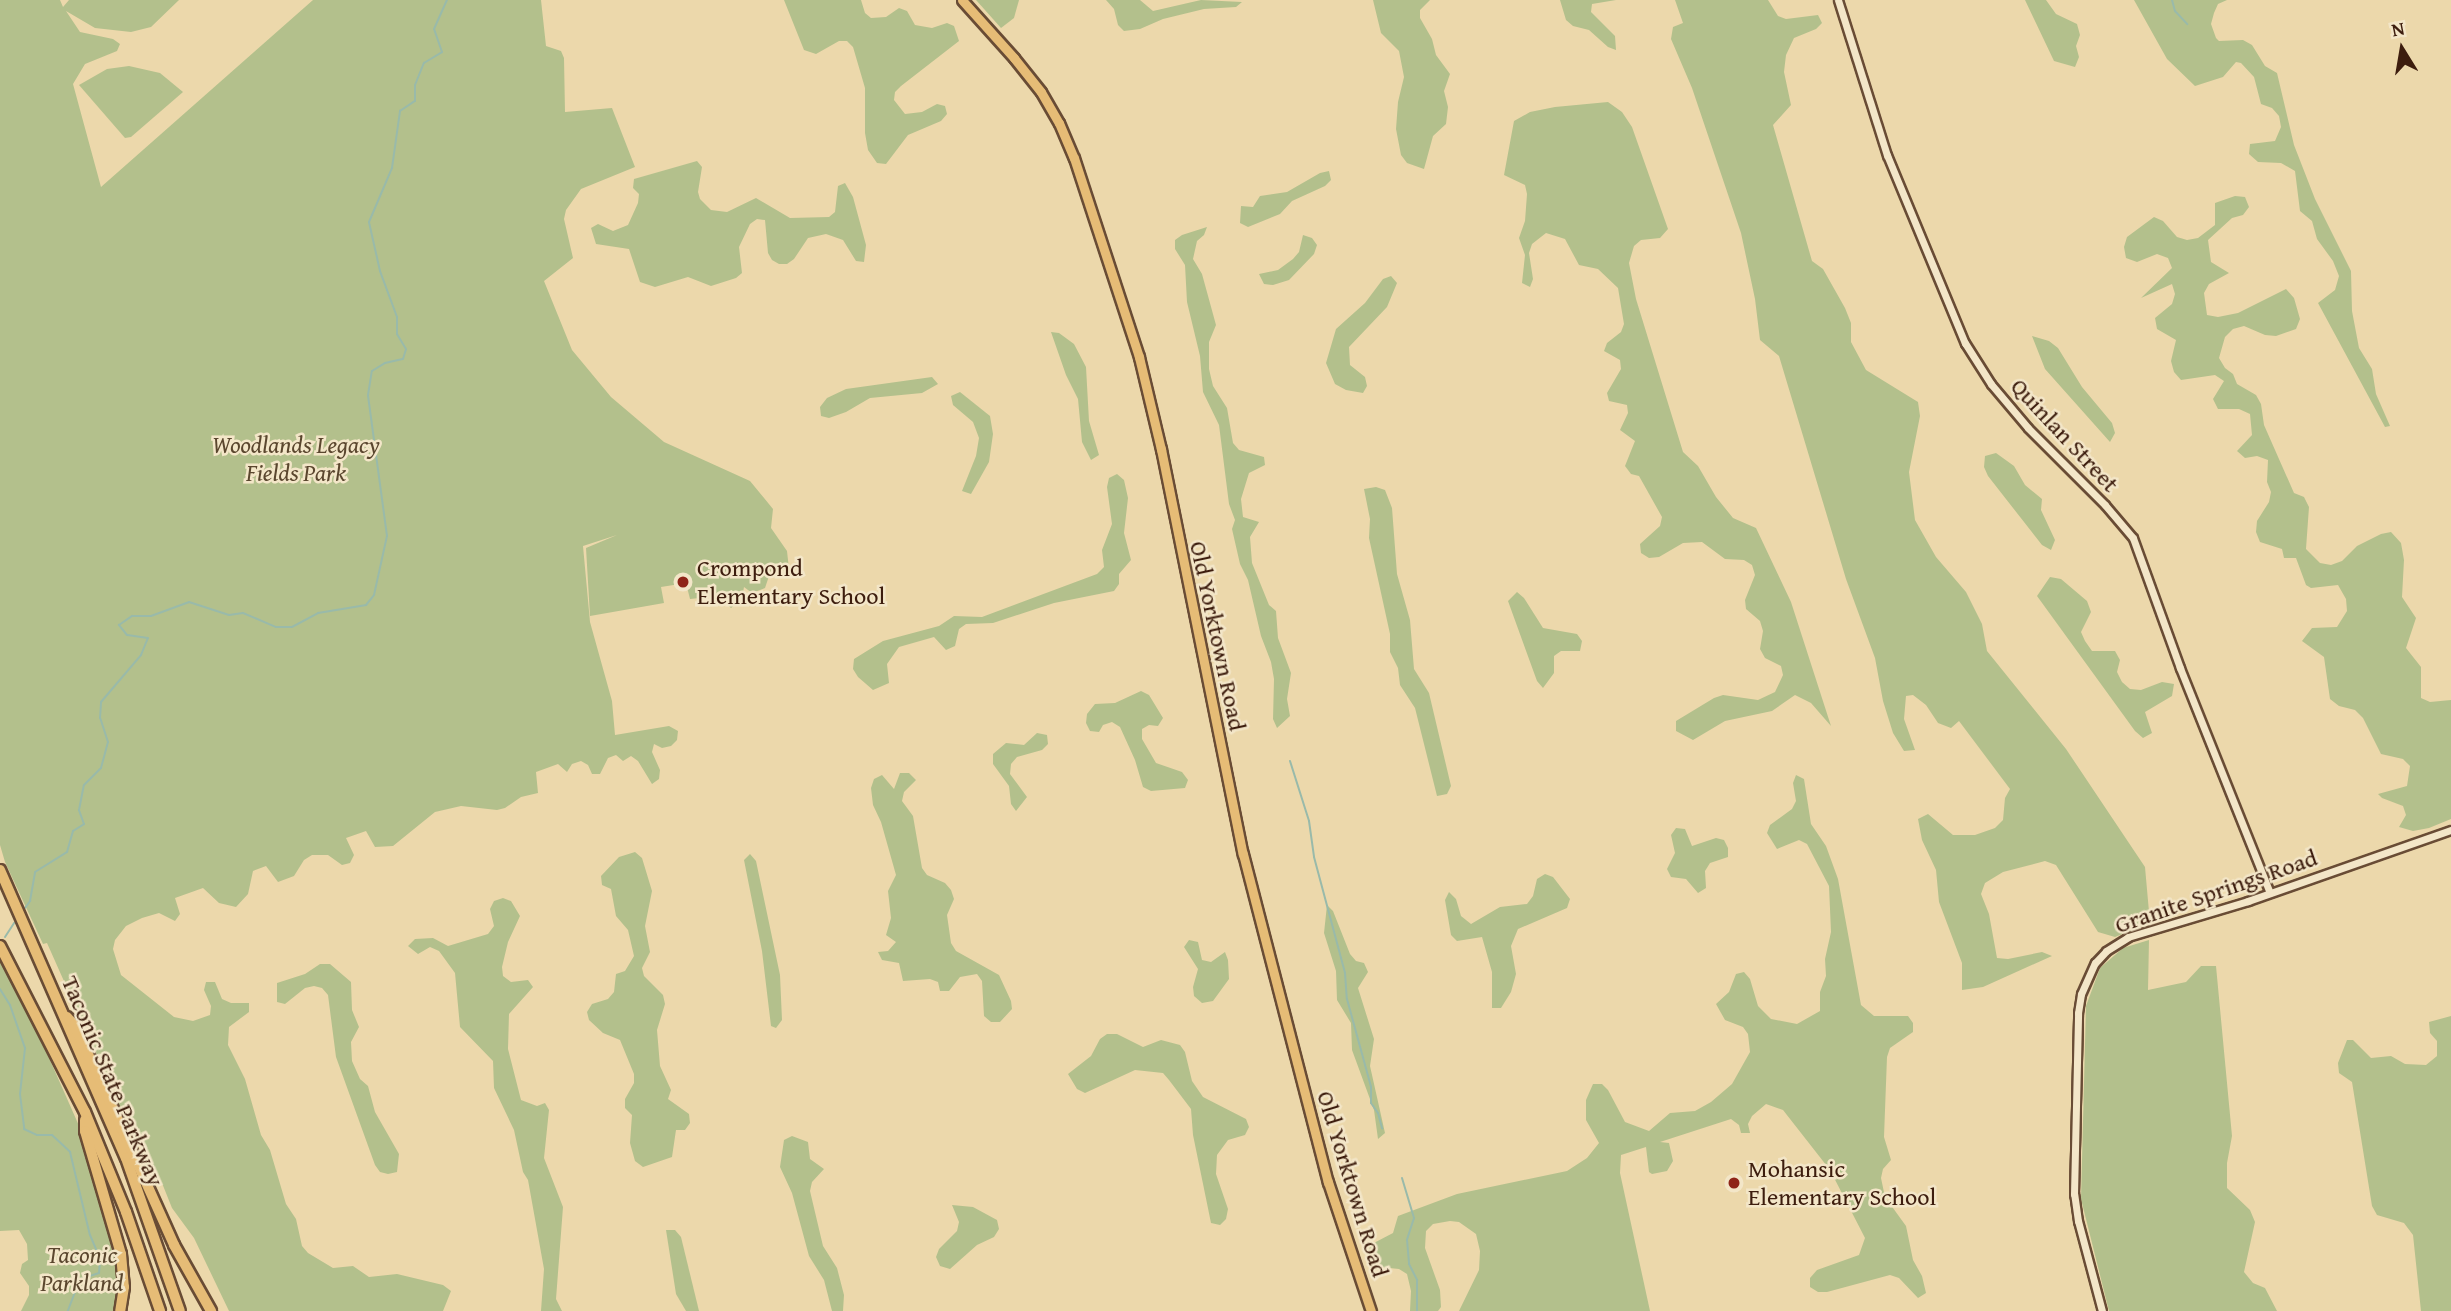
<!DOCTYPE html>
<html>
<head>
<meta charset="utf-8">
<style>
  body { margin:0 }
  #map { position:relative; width:2451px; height:1311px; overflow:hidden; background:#ecd8ab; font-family:"Gentium Book Plus",serif }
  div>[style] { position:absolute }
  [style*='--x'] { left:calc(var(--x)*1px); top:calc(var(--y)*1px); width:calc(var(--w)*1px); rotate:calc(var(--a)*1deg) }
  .green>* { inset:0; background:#b3c08c }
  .stream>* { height:2px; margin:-1px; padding:0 1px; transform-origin:1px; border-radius:1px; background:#99baaa }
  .roads { filter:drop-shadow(2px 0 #694c35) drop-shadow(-2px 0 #694c35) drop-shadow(0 2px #694c35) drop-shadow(0 -2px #694c35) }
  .minor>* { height:7px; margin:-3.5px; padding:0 3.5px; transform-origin:3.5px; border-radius:3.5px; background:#f3e6c8 }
  .major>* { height:9px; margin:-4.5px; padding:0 4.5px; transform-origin:4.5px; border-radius:4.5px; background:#e6bc76 }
  .highway>* { height:10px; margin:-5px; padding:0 5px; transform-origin:5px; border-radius:5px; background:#e6bc76 }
  .dots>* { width:19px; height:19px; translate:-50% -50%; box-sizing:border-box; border:4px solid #f3e6c8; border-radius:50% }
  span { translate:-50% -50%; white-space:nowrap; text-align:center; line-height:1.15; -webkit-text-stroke:5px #f3e6c8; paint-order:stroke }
  .street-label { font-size:24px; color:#3d1d0e }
  .park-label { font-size:24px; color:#5a462e; font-style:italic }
  .poi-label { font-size:24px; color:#3d1d0e }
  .left { translate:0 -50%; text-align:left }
  .north { position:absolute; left:2367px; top:14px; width:70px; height:70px; -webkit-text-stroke:5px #f3e6c8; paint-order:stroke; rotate:349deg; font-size:19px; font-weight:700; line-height:28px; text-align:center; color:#3d1d0e }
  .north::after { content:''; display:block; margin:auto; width:24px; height:32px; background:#3d1d0e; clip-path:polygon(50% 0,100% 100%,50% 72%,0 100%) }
</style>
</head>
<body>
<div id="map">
  <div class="green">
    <i style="clip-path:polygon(0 0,60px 0,63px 7px,69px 0,179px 0,151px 27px,131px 32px,95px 28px,66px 11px,80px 32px,113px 39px,120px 44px,117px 51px,85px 64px,73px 84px,101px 187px,313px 0,541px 0,546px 46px,561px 51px,564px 58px,565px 112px,612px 108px,635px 167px,581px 189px,566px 210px,564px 219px,573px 258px,544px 281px,572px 350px,611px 397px,664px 442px,750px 481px,773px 509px,771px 528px,787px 551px,789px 569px,786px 578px,777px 577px,763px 565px,761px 569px,769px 576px,765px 588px,752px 593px,744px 587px,742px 598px,731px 608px,719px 596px,690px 599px,686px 583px,661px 587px,664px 603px,590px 616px,586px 548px,617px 535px,583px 546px,590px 622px,612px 701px,615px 735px,669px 726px,678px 731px,677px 740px,671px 746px,662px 748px,654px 744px,652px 752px,660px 770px,659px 779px,652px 784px,638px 761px,631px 756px,623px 761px,616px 755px,608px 758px,600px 774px,592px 774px,588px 765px,581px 761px,572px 764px,567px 772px,558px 764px,536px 772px,538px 793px,521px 797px,505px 808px,497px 810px,461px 806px,435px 812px,393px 846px,375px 847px,366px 831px,346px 838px,354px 855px,350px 863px,342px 865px,328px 855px,312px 855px,304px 860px,294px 876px,278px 882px,266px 866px,253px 871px,248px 894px,236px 907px,219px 903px,203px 888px,175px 898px,180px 914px,175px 921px,159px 913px,142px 918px,126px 926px,115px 940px,113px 949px,121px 975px,174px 1017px,193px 1021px,210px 1015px,211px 1006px,204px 990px,206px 982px,215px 982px,222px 999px,231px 1003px,249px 1003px,249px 1012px,229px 1027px,228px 1045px,245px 1079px,261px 1135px,270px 1150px,286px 1204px,296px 1219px,302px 1246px,308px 1253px,333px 1268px,353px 1266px,369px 1277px,397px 1274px,443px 1285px,451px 1291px,443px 1311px,229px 1311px,194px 1238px,172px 1208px,162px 1183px,120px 1107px,47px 943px,43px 944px,5px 862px,0 845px)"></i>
    <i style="clip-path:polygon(784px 0,861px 0,865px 13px,871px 18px,886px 17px,899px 8px,907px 11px,915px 25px,932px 28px,947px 23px,954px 26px,959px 41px,901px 86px,895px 92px,894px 100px,905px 114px,922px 112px,937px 104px,945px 106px,947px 114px,941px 121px,908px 135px,886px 164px,877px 163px,868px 150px,865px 133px,865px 88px,853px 47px,847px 41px,839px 41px,816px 54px,804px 50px)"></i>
    <i style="clip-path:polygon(976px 0,1019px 0,1014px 18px,1001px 28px)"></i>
    <i style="clip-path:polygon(1106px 0,1140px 0,1153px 11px,1201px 0,1242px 2px,1236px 7px,1204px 9px,1163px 19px,1140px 29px,1124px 31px,1118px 25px,1114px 9px)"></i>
    <i style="clip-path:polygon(1373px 0,1430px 0,1420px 10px,1420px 18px,1432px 39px,1436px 55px,1450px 74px,1444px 91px,1448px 107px,1446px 124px,1433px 136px,1424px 169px,1407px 163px,1401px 155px,1396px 129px,1398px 102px,1404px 77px,1399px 51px,1381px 33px)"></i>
    <i style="clip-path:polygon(1560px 0,1616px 0,1592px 4px,1591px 12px,1615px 36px,1616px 50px,1608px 47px,1589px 30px,1573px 26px,1566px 20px)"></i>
    <i style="clip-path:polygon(1675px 0,1768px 0,1778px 16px,1786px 19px,1818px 15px,1822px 23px,1816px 29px,1794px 38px,1786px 55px,1784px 72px,1791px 105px,1773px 125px,1812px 261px,1823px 269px,1845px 308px,1851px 323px,1851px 342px,1866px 370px,1918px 402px,1920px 416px,1909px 472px,1915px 520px,1936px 557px,1966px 592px,1982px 624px,1987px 651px,2066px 749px,2145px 867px,2150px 923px,2115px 937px,2098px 932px,2056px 865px,2045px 861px,2003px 872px,1985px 883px,1981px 894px,1989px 914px,1997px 958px,2008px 959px,2042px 952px,2052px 956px,1983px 987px,1962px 990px,1962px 963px,1939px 902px,1936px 870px,1922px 840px,1918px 819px,1928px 814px,1953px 835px,1975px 835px,1995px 828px,2003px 820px,2005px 798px,2010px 789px,1959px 721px,1951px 728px,1938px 723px,1926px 705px,1913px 695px,1906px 696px,1904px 719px,1915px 750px,1904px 751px,1893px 733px,1883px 701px,1875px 658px,1846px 579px,1779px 356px,1760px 340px,1755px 299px,1741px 233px,1692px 88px,1671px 39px,1673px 27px,1683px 23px)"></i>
    <i style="clip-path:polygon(2025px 0,2046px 0,2056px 14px,2077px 24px,2080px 35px,2076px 46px,2079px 57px,2075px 67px,2054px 61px)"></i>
    <i style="clip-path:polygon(2134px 0,2227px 0,2218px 4px,2214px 13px,2211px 24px,2216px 38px,2219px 41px,2243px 40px,2252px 45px,2265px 66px,2277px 73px,2294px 145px,2315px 199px,2351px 271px,2352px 311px,2359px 348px,2372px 369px,2376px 394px,2390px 426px,2385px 427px,2318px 303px,2335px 290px,2339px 276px,2333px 261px,2317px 239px,2312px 221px,2300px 211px,2295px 171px,2281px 163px,2258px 162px,2249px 154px,2250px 144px,2275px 141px,2281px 127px,2279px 116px,2272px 108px,2261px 104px,2254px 77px,2241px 63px,2236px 62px,2223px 77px,2195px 86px,2167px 59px)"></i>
    <i style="clip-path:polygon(129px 66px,160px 73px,183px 92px,131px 137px,125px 138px,79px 85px,107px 69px)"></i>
    <i style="clip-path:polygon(1608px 102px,1622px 112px,1632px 127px,1668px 229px,1660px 238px,1641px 240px,1634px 246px,1629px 263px,1636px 299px,1683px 452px,1698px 466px,1716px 497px,1733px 518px,1756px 528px,1791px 602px,1831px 726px,1811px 703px,1795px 695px,1772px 711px,1725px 721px,1693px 740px,1676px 731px,1676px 721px,1714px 698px,1723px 695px,1758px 700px,1775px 692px,1783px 675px,1781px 666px,1765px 658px,1760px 649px,1763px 631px,1760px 621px,1746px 609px,1745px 600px,1755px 575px,1752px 565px,1744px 560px,1725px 559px,1702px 542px,1683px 543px,1659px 557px,1649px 558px,1641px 553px,1640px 544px,1660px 526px,1662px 517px,1639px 476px,1631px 474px,1625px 466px,1635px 441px,1620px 430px,1628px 413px,1627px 405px,1609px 401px,1607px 393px,1621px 369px,1620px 360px,1604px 351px,1607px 343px,1621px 332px,1624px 324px,1618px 288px,1598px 269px,1579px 265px,1565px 239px,1546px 233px,1532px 244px,1529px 253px,1533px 279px,1530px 287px,1522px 283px,1525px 255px,1519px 238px,1525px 221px,1527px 194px,1525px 185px,1504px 175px,1514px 121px,1530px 112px,1555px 107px)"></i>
    <i style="clip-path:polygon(697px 161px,702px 167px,698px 192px,700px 199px,711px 210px,727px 212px,756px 198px,790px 218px,829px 217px,835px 212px,838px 186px,845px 183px,853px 197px,866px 245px,864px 262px,856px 261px,843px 240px,826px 234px,808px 238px,794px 259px,787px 264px,779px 264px,772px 260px,768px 253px,765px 220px,757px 219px,750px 224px,739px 247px,742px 273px,736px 278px,711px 286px,688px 277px,655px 287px,640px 282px,629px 249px,596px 244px,591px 228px,598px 224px,613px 231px,628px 225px,638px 203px,639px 194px,633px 188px,634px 179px)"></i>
    <i style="clip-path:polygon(1329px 171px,1331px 180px,1325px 186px,1292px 201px,1280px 214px,1248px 227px,1240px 223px,1241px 206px,1253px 207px,1260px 196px,1287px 192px,1320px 173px)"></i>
    <i style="clip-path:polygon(2235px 196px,2245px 197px,2249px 207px,2243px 215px,2232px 218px,2208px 240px,2211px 262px,2229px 273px,2209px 284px,2204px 293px,2207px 315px,2218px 317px,2238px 313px,2286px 289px,2294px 298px,2300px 319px,2296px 329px,2276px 336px,2265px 335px,2244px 326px,2233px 329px,2225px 337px,2219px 358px,2225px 368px,2233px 374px,2237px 384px,2256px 395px,2261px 404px,2264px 425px,2294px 493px,2304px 497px,2309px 507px,2306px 549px,2320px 563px,2331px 565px,2342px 561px,2357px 546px,2381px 534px,2391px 532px,2401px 543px,2404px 560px,2402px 597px,2416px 618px,2406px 648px,2421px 667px,2421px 698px,2430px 702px,2451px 700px,2451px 819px,2429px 828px,2413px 831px,2399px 827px,2406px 815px,2403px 806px,2382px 798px,2378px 794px,2407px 786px,2410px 766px,2403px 759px,2381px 754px,2363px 718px,2355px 710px,2339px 706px,2330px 699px,2324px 657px,2302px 641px,2312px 628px,2337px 627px,2347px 611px,2346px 599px,2338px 585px,2311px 588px,2306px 585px,2296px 558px,2284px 558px,2282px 549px,2260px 542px,2256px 532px,2257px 521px,2269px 502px,2271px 492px,2267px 482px,2268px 460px,2257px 456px,2245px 458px,2237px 451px,2252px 435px,2250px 414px,2239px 409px,2218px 409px,2213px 399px,2224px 381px,2215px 375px,2181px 380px,2174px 372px,2171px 361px,2176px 340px,2157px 329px,2155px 318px,2172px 304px,2175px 294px,2172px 284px,2141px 298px,2172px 268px,2168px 258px,2157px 254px,2137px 262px,2126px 258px,2124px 247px,2127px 237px,2154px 217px,2163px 221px,2177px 237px,2187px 240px,2198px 238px,2215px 225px,2215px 203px)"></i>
    <i style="clip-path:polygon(1207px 227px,1204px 235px,1197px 241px,1193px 259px,1202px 274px,1216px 325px,1209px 342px,1209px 369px,1213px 386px,1227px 408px,1233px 443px,1239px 450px,1264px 457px,1265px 465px,1249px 473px,1241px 499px,1243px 517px,1259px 522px,1250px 537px,1252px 563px,1269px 605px,1276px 611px,1278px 638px,1291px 673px,1287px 699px,1290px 716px,1277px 728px,1273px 719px,1274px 679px,1271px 662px,1261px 636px,1248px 580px,1240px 564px,1232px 529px,1235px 520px,1229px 504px,1219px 425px,1203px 392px,1200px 356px,1187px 302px,1185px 265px,1175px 249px,1175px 240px,1182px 235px)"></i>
    <i style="clip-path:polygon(1303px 235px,1312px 238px,1317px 245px,1314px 254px,1289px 280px,1273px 285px,1264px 284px,1259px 274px,1278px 270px,1293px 259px,1299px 252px)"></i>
    <i style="clip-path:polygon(1391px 276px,1397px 283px,1387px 307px,1349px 347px,1350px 365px,1365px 377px,1367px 386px,1363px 393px,1346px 390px,1335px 384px,1326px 363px,1336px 329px,1365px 303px,1383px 279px)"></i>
    <i style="clip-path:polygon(1051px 332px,1059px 333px,1074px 344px,1086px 367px,1089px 421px,1099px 455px,1091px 460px,1082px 442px,1078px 399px,1066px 375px)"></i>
    <i style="clip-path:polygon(2032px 336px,2049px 341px,2058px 348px,2082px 387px,2112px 423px,2115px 433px,2110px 442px,2045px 369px)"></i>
    <i style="clip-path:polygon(932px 377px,938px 384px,922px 393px,870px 398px,846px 412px,829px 418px,821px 416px,820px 407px,827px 398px,846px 389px)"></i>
    <i style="clip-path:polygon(960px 392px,990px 416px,993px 434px,989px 462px,971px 494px,962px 491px,976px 456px,979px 438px,973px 422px,953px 405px,951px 396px)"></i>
    <i style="clip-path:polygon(1996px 453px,2014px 466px,2025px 485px,2042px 499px,2041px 510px,2055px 540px,2051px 550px,2042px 545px,1988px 476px,1984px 467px,1985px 456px)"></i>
    <i style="clip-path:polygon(1117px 474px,1124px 480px,1128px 498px,1124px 533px,1131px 560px,1119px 574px,1119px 584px,1114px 591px,1054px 603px,993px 623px,966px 624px,959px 629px,955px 646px,946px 650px,934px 637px,899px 647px,887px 664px,889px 683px,873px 690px,858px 677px,853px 669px,854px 659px,883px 641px,939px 626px,954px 616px,982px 617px,1097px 574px,1104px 567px,1102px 550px,1112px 524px,1107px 487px,1109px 478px)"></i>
    <i style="clip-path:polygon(1376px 487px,1385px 490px,1392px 508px,1397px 574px,1410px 620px,1414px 669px,1429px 693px,1451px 786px,1447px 794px,1437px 796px,1415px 708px,1400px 685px,1398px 668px,1390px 652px,1390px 634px,1369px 538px,1370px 519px,1364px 489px)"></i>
    <i style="clip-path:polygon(2050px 577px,2061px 579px,2087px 601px,2091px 612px,2081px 632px,2085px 641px,2092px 651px,2115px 651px,2120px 660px,2117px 672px,2122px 682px,2130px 689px,2141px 690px,2162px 682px,2174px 684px,2172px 696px,2145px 712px,2152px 733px,2143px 738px,2135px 731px,2037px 596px)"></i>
    <i style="clip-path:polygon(1517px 592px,1524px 598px,1543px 628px,1577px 634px,1582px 641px,1580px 651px,1561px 651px,1554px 656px,1554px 673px,1543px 688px,1537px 681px,1508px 601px)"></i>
    <i style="clip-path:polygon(1141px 691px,1149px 695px,1163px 718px,1158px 726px,1149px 725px,1142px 729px,1142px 739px,1156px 763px,1182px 772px,1188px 780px,1185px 788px,1151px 791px,1143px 787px,1135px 760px,1120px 727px,1112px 722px,1103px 725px,1099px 732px,1090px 731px,1086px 723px,1087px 714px,1095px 704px,1115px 703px)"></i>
    <i style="clip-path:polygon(1037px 733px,1047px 735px,1048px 744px,1042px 750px,1017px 757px,1011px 764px,1010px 774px,1027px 797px,1016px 811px,1011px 804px,1009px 786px,993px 764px,993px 754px,1006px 743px,1024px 745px)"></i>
    <i style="clip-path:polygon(900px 773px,909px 773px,916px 780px,904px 792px,902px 801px,913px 816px,922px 868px,927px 875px,945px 883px,951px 890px,954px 899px,947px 915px,951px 943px,956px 951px,999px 975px,1011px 1001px,1012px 1009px,1000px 1022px,991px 1022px,984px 1016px,982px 981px,977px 974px,960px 977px,949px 991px,940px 991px,938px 982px,930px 979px,903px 981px,899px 963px,882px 960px,878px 952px,888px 951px,896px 942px,886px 935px,891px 918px,888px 891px,896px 875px,881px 822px,873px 805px,871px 788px,874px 779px,882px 775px,894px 789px)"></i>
    <i style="clip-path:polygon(1796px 775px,1804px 779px,1811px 824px,1826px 846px,1838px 879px,1861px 1005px,1874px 1016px,1908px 1016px,1913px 1023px,1913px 1032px,1890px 1048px,1887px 1057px,1884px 1137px,1891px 1160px,1883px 1169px,1881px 1178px,1885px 1197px,1906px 1226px,1913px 1260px,1922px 1276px,1926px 1293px,1918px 1298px,1899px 1278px,1890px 1275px,1827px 1292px,1818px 1292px,1810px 1287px,1810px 1278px,1817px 1270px,1859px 1255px,1865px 1238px,1830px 1170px,1783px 1110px,1766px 1104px,1752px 1116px,1748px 1124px,1750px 1133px,1741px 1133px,1739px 1125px,1731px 1119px,1660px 1142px,1669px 1143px,1673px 1161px,1667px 1171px,1652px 1174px,1649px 1172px,1646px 1147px,1621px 1155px,1620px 1173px,1650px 1311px,1459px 1311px,1479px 1270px,1480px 1251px,1476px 1234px,1459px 1222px,1450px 1221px,1433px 1224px,1426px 1231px,1425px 1248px,1440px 1290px,1441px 1307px,1438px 1311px,1410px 1311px,1411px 1291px,1407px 1274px,1399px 1269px,1380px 1267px,1368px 1253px,1370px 1245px,1393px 1233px,1398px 1216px,1457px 1194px,1567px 1171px,1587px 1158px,1599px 1143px,1586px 1120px,1586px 1100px,1593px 1084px,1602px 1084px,1608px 1090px,1625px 1122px,1649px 1131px,1670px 1113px,1695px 1111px,1711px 1102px,1732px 1084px,1750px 1052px,1748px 1034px,1743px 1027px,1725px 1020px,1716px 1004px,1729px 992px,1736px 974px,1744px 972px,1750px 979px,1758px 1006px,1771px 1019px,1797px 1024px,1820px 1011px,1820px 992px,1826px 976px,1825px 959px,1831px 932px,1829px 886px,1807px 844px,1799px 840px,1777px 849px,1767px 833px,1770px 825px,1792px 809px,1796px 801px,1793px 783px)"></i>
    <i style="clip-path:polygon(1676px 828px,1685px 829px,1692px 846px,1716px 838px,1724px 840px,1728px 848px,1728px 857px,1710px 863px,1705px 871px,1706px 888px,1698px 893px,1686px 879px,1671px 877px,1667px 869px,1675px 853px,1671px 835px)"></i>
    <i style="clip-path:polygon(635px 852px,642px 858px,652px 891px,645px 926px,650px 952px,642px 968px,644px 976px,663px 995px,665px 1004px,657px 1030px,660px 1066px,671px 1090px,668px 1099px,689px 1114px,690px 1123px,685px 1130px,676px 1130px,672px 1157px,643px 1167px,635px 1161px,630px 1143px,632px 1115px,625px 1108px,625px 1099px,634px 1083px,634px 1074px,620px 1040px,603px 1033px,589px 1020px,587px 1012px,592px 1004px,608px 999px,614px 992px,616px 974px,625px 971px,634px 956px,628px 930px,616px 916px,611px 889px,602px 885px,601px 876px,619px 857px)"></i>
    <i style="clip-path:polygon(750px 854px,756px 861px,780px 975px,782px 1020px,776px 1028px,771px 1026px,762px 951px,744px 860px)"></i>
    <i style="clip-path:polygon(1545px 874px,1553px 877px,1570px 899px,1567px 908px,1518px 929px,1511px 946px,1516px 974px,1511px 992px,1501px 1008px,1492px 1008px,1492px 972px,1482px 937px,1457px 941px,1451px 935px,1445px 900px,1449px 892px,1456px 899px,1461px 916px,1471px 924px,1500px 907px,1527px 904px,1533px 896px,1537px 879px)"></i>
    <i style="clip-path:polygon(503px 898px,511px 901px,520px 916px,508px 942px,502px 967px,503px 976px,511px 982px,528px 980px,533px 987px,509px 1014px,508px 1049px,521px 1100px,537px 1106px,545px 1103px,549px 1110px,544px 1158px,563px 1207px,556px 1299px,562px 1311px,541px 1311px,544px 1269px,528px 1180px,523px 1172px,514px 1130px,494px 1088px,493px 1061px,460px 1027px,455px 973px,439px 951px,430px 947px,418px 954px,408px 946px,415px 939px,433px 938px,448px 946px,488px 934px,494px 926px,490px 909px,494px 901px)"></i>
    <i style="clip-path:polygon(1327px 905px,1333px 911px,1350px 954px,1356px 961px,1364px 963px,1368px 972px,1358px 988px,1374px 1039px,1370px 1066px,1385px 1133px,1378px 1139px,1374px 1110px,1352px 1050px,1351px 1023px,1337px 1000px,1336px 971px,1324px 933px)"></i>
    <i style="clip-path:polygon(1189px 940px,1198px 942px,1202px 960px,1211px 962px,1225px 952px,1228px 960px,1229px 979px,1213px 1001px,1202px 1003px,1194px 996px,1193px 987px,1198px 969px,1184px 947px)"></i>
    <i style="clip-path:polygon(2149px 940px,2148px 990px,2186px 982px,2201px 966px,2216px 966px,2232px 1136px,2227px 1163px,2227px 1188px,2250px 1210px,2255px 1222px,2244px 1272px,2253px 1283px,2265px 1288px,2277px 1311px,2109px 1311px,2081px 1199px,2086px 1006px,2100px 968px,2123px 948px)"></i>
    <i style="clip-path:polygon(0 961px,42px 1042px,80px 1128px,117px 1246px,121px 1273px,117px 1311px,21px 1311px,29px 1295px,29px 1286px,20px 1273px,22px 1264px,28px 1260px,27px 1244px,19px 1230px,0 1231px)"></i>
    <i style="clip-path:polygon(320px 964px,330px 964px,351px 982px,352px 1010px,359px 1027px,351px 1042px,352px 1061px,360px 1079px,368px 1086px,375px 1112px,399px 1154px,397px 1172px,388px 1174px,380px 1172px,375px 1165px,336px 1057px,328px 995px,322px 988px,314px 986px,305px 988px,285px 1004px,277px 1002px,277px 983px,305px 974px)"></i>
    <i style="clip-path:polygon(2451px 1016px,2451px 1311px,2421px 1311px,2413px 1235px,2404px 1223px,2377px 1215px,2372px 1206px,2352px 1082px,2339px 1073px,2338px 1063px,2347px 1040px,2353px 1040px,2371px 1058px,2391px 1056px,2405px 1064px,2426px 1065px,2437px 1056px,2437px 1041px,2430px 1033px,2429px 1022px)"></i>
    <i style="clip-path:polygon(1107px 1034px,1117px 1034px,1143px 1047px,1161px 1040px,1180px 1045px,1185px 1052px,1192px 1081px,1203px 1097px,1246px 1119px,1249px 1127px,1245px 1135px,1228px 1140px,1217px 1155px,1216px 1174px,1228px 1209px,1226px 1219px,1220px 1225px,1211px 1223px,1193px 1135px,1191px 1109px,1169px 1080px,1163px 1073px,1135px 1070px,1085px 1093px,1077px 1089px,1068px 1074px,1091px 1056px,1100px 1039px)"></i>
    <i style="clip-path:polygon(792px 1136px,808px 1142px,810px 1159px,824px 1169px,812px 1182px,810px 1191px,823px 1246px,837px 1268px,844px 1295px,843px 1311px,832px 1311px,824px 1280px,809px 1256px,792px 1193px,780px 1167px,784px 1140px)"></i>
    <i style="clip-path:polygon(952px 1205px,973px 1207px,997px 1220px,999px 1229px,994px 1237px,977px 1245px,950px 1269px,940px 1266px,936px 1257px,939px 1249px,957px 1231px,959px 1222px)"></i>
    <i style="clip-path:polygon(666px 1230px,675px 1230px,681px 1237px,699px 1311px,686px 1311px,676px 1294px)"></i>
  </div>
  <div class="stream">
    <i style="--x:2172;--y:0;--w:11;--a:75"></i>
    <i style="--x:2175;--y:11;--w:18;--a:47"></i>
    <i style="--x:1290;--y:761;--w:63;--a:72.4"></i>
    <i style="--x:1309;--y:821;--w:36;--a:82"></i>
    <i style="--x:1314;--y:857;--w:120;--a:75"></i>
    <i style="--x:1345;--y:973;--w:26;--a:86"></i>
    <i style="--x:1347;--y:999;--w:91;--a:74.7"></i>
    <i style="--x:1371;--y:1087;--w:16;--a:90"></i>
    <i style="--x:1371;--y:1103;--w:12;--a:55"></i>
    <i style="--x:1378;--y:1113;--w:16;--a:75"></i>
    <i style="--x:25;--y:908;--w:9;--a:-54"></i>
    <i style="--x:30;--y:901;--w:29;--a:-80"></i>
    <i style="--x:35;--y:872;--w:38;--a:-32"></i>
    <i style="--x:67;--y:852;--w:22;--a:-74"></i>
    <i style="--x:73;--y:831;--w:13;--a:-32"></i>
    <i style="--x:84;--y:824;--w:15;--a:-110"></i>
    <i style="--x:79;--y:810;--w:25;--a:-79"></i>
    <i style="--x:84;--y:785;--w:24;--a:-45"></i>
    <i style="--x:101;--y:768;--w:27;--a:-75"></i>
    <i style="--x:108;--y:742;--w:25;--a:-108"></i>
    <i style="--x:100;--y:718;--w:16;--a:-86"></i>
    <i style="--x:101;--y:702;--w:62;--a:-49.6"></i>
    <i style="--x:141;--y:655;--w:18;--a:-68"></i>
    <i style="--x:148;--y:638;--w:21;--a:-172"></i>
    <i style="--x:127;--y:635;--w:13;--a:-129"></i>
    <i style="--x:119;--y:625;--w:16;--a:-35"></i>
    <i style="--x:132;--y:616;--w:19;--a:0"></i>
    <i style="--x:151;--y:616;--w:40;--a:-20.2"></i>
    <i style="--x:189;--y:602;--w:42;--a:18"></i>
    <i style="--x:229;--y:615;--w:14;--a:-8"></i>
    <i style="--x:243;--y:613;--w:36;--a:23"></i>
    <i style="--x:276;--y:627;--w:16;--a:0"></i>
    <i style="--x:292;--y:627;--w:30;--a:-28"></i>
    <i style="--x:318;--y:613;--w:49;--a:-9.5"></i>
    <i style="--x:366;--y:605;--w:13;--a:-51"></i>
    <i style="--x:374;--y:595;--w:60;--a:-77.6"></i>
    <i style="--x:387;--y:536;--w:142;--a:-97.7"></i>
    <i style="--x:368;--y:395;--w:24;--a:-81"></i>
    <i style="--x:372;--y:371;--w:15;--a:-32"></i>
    <i style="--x:385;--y:363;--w:18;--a:-13"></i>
    <i style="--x:403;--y:359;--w:10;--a:-73"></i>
    <i style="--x:406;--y:349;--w:17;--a:-121"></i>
    <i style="--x:397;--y:334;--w:17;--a:-90"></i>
    <i style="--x:397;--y:317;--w:49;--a:-110.3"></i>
    <i style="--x:380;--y:271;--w:50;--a:-102.7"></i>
    <i style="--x:369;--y:222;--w:59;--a:-66.9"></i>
    <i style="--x:392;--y:168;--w:58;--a:-82"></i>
    <i style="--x:400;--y:111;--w:18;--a:-34"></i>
    <i style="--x:415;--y:101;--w:16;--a:-90"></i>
    <i style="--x:415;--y:85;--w:24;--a:-68"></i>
    <i style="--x:424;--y:63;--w:21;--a:-31"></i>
    <i style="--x:442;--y:52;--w:24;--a:-109"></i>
    <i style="--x:434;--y:29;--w:32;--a:-66"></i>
    <i style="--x:5;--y:937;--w:17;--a:-57"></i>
    <i style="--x:0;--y:989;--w:19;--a:58"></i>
    <i style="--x:10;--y:1005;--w:46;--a:70.8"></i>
    <i style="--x:25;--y:1048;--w:46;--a:96.2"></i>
    <i style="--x:20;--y:1094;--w:35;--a:83"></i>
    <i style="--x:24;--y:1129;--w:14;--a:25"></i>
    <i style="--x:37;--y:1135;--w:15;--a:0"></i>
    <i style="--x:52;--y:1135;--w:25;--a:43"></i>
    <i style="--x:70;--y:1152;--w:85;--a:76.5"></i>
    <i style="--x:90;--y:1235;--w:26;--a:67"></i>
    <i style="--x:100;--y:1259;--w:14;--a:94"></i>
    <i style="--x:99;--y:1273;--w:20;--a:162"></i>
    <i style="--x:80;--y:1279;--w:34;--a:111"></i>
    <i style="--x:1402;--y:1178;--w:42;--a:73.3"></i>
    <i style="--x:1414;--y:1218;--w:23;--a:108"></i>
    <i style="--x:1407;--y:1240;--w:24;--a:85"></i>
    <i style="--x:1409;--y:1264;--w:18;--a:63"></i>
    <i style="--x:1417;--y:1280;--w:31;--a:90"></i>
  </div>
  <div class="roads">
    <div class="minor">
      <i style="--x:1838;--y:0;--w:163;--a:72.5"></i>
      <i style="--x:1887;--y:155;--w:204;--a:67.5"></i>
      <i style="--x:1965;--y:343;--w:49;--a:57.6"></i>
      <i style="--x:1991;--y:384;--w:57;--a:49.9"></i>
      <i style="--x:2028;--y:428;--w:109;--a:45"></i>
      <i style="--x:2105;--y:505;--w:43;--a:49.7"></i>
      <i style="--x:2133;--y:538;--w:138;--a:70.1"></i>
      <i style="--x:2180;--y:668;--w:242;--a:68.2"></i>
      <i style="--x:2102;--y:1311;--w:93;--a:-104.9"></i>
      <i style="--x:2078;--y:1221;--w:27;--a:-98"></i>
      <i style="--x:2074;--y:1194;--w:181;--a:-88.7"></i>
      <i style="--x:2078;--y:1013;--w:19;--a:-81"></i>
      <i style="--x:2081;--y:994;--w:34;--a:-66"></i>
      <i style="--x:2095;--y:963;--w:16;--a:-47"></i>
      <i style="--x:2106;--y:951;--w:26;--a:-32"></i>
      <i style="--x:2128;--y:937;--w:125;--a:-16.7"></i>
      <i style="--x:2248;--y:901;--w:215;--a:-19.3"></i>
    </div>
    <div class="major">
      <i style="--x:962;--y:0;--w:78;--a:48.1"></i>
      <i style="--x:1014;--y:58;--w:43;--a:51.5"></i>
      <i style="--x:1041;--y:92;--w:36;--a:60"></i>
      <i style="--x:1059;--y:123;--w:38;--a:67"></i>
      <i style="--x:1074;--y:158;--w:209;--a:71.9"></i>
      <i style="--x:1139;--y:357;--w:95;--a:76.6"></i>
      <i style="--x:1161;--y:449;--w:413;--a:78.6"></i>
      <i style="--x:1243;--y:854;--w:339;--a:75.5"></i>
      <i style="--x:1328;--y:1182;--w:136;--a:71.6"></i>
    </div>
    <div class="highway">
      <i style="--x:0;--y:870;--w:314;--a:66.4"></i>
      <i style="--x:126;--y:1158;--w:162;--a:70.6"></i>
      <i style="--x:0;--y:946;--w:186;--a:62.9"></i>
      <i style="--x:85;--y:1112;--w:108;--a:67.7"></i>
      <i style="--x:126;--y:1212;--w:105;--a:71"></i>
      <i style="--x:67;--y:1017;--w:11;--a:49"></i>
      <i style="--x:74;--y:1025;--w:49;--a:64.5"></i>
      <i style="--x:95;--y:1069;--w:193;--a:65.8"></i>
      <i style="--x:174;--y:1245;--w:76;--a:60.7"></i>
      <i style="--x:85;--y:1120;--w:11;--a:90"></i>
      <i style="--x:85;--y:1131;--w:128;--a:73.7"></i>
      <i style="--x:121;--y:1254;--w:33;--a:85"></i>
      <i style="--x:124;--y:1287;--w:24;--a:99"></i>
    </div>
  </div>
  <div class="dots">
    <i style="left:683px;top:582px;background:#8f2418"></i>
    <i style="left:1734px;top:1183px;background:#8f2418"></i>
  </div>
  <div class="street-label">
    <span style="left:2065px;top:435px;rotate:47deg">Quinlan Street</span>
    <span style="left:1218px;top:636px;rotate:78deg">Old Yorktown Road</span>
    <span style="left:2216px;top:891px;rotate:-19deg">Granite Springs Road</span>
    <span style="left:113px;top:1081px;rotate:67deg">Taconic State Parkway</span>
    <span style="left:1353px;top:1184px;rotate:73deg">Old Yorktown Road</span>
  </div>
  <div class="park-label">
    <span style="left:296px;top:459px">Woodlands Legacy<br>Fields Park</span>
    <span style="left:82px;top:1269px">Taconic<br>Parkland</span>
  </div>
  <div class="poi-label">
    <span class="left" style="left:697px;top:582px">Crompond<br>Elementary School</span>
    <span class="left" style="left:1748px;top:1183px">Mohansic<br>Elementary School</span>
  </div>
  <div class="north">N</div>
</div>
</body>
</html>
